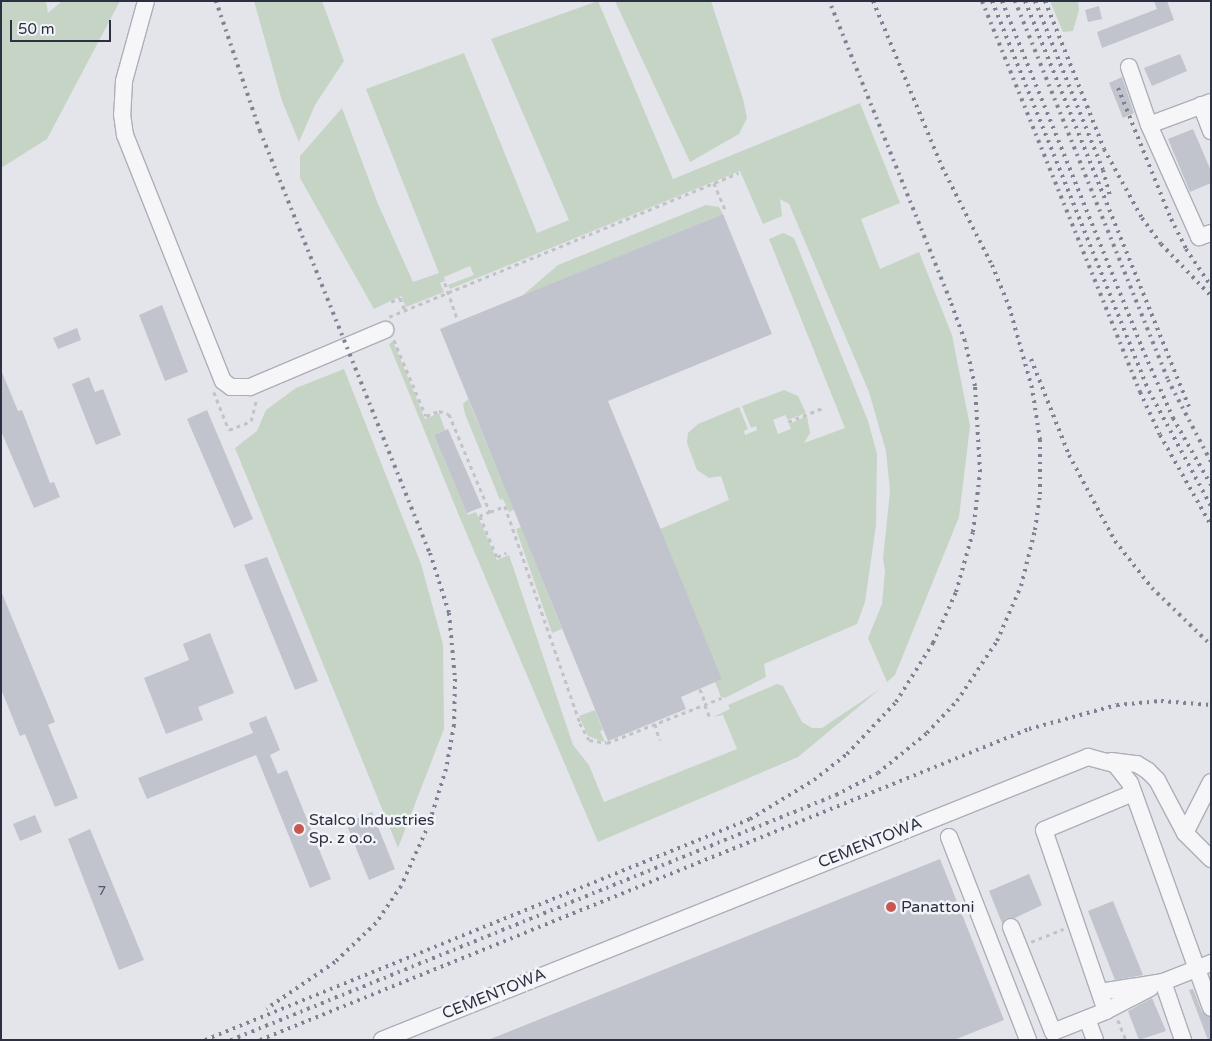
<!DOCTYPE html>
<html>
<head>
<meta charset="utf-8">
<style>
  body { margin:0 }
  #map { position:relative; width:1212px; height:1041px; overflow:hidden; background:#e3e5ea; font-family:"Varela Round",sans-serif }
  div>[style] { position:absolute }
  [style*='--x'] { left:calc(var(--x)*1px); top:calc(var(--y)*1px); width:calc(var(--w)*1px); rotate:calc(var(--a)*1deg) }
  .green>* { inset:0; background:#c6d4c5 }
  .building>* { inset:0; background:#c1c3cd }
  .path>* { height:2.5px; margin-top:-1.25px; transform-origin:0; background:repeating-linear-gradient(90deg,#c1c3c9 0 4px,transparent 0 8px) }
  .roads { filter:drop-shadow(1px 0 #acafb8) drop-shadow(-1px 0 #acafb8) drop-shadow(0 1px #acafb8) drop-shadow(0 -1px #acafb8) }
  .minor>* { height:16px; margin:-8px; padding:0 8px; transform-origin:8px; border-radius:8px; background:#f6f6f9 }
  .rail>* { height:4px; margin-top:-2px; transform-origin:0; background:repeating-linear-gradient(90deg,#7e8193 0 2.5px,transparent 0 7.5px) }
  .dots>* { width:14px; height:14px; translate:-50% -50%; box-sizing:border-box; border:2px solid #f3f4f8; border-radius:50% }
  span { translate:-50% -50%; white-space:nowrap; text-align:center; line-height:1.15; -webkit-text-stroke:5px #f3f4f8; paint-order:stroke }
  .number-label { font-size:14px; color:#515565 }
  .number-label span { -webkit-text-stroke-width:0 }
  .poi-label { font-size:16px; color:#2c3042 }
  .left { translate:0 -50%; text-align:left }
  .street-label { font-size:16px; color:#2c3042 }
  .frame { position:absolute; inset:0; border:2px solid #2c3042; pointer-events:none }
  .scale { position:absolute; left:10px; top:20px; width:101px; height:22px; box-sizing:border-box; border:2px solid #2c3042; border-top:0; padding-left:6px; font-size:15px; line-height:18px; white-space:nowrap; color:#2c3042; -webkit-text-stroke:4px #f3f4f8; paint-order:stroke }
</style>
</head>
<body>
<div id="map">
  <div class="green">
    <i style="clip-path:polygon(1px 1px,46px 1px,48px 13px,62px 1px,120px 1px,47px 139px,1px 168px)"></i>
    <i style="clip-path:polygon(254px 1px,322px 1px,344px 61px,315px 105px,299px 142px,282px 101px)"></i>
    <i style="clip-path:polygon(598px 1px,673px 179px,860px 103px,900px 203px,861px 219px,880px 269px,919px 252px,952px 335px,970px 426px,959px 517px,895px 675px,887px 682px,868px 638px,882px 604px,885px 572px,883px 559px,890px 491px,886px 451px,869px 392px,789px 204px,780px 199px,782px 216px,763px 224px,740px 171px,450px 289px,448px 285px,474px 275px,470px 266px,444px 277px,445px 281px,440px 283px,444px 292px,406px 307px,401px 296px,374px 309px,300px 178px,300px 156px,342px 108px,378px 204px,413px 282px,439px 273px,366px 89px,464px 53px,537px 233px,569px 220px,491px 39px)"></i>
    <i style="clip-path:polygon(615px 1px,711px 1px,743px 99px,747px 118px,739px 134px,690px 162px)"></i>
    <i style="clip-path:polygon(1050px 1px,1078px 1px,1079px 10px,1073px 31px,1063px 32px)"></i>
    <i style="clip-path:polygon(706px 205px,719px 207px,723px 214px,522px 296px,558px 265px)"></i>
    <i style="clip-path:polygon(783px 233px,794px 238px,868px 421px,877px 454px,876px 525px,865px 602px,857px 624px,764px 664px,766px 677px,725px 698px,721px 697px,715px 682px,722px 679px,660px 529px,729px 500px,721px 476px,709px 478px,697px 470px,687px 443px,688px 433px,698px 424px,739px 407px,748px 429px,744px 431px,745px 435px,757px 430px,756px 426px,751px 428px,742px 406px,784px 390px,798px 396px,806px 413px,788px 420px,785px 415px,773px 420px,778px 434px,791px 429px,789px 424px,807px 416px,810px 433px,804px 443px,845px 428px,769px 239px)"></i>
    <i style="clip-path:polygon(393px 341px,425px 419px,439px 413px,445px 430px,434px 435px,468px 515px,476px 512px,497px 560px,509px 555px,573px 745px,589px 765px,604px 802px,737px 749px,723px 715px,713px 717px,730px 709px,728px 705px,777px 684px,783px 686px,802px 722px,812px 728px,822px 728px,880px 689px,798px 757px,598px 842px,460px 518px,389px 344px)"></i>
    <i style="clip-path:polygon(344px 369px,421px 564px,443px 644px,444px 729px,398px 848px,235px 448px,257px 431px,266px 410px,296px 388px)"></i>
    <i style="clip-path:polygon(468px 399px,514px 510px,509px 512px,503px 499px,500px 500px,465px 414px,463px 404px)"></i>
    <i style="clip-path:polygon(521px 527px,562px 629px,552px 633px,516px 529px)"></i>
    <i style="clip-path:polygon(595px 710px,603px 730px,600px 731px,605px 742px,588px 736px,579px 716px)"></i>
  </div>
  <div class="building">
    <i style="clip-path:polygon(1154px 1px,1167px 1px,1174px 20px,1102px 48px,1097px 32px,1157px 9px)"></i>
    <i style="clip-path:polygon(1099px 6px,1102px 19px,1088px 22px,1085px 10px)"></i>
    <i style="clip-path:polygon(1180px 54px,1187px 71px,1152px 86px,1144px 68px)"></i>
    <i style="clip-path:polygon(1122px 77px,1134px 113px,1123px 118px,1109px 83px)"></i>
    <i style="clip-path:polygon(1193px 129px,1211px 171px,1211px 183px,1190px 192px,1168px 139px)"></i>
    <i style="clip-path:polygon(723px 214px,772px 334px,608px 401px,722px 679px,681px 697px,686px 709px,608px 741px,440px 329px)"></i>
    <i style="clip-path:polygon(162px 305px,188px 372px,165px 381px,139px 315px)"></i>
    <i style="clip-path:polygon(77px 328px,81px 340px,58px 349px,53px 338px)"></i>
    <i style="clip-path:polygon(1px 370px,18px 411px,22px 410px,50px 483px,54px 482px,60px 497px,34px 508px,1px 431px)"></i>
    <i style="clip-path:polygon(89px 377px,95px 392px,103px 389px,121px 435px,96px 445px,72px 384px)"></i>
    <i style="clip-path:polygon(207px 410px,253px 519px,234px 528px,187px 419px)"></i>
    <i style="clip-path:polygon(448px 429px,482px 507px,467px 513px,434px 435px)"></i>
    <i style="clip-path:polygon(267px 557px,318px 681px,295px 690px,244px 565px)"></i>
    <i style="clip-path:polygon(1px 591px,55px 722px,48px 725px,78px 798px,55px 807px,25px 734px,20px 736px,1px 689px)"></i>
    <i style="clip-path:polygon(210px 633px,234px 693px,198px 707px,203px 720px,166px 734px,144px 678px,189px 660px,183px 644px)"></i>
    <i style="clip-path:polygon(266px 716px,280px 750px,270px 755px,278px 774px,287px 770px,331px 879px,310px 888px,256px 755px,147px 799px,138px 778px,253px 733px,249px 723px)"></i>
    <i style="clip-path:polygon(372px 812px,395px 869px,369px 880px,346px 823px)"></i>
    <i style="clip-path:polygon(35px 815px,42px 832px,20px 841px,13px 824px)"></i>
    <i style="clip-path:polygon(90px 829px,144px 960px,119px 970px,68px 839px)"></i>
    <i style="clip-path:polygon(940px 859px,1004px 1020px,954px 1040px,488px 1040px)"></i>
    <i style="clip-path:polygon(1029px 874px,1042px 905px,1015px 918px,1007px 918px,1002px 923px,989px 891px)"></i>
    <i style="clip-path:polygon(1113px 901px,1143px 975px,1115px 980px,1088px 911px)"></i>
    <i style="clip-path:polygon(1193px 989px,1202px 1012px,1211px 1018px,1211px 1040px,1208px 1040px,1189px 990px)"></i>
    <i style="clip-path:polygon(1152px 998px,1166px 1031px,1139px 1040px,1128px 1011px)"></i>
  </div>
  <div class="path">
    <i style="--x:714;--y:183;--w:30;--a:67"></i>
    <i style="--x:445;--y:283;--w:37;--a:71"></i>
    <i style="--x:391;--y:302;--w:10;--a:-24"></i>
    <i style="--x:400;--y:298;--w:13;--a:67"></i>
    <i style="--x:389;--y:317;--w:378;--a:-22.4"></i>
    <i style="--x:394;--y:340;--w:82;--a:67.2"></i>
    <i style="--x:426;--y:416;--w:14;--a:-21"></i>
    <i style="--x:439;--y:411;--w:10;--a:17"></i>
    <i style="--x:449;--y:414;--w:106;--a:67.3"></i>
    <i style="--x:490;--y:512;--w:11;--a:158"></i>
    <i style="--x:480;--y:516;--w:44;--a:67.5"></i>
    <i style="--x:497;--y:557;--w:10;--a:-24"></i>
    <i style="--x:214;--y:392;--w:41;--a:68.5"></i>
    <i style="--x:229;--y:430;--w:24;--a:-22"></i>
    <i style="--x:251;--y:421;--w:21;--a:-76"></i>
    <i style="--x:788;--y:422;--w:40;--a:-22"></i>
    <i style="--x:490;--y:512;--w:16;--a:-22"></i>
    <i style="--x:505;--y:506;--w:230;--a:70.9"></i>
    <i style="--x:580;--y:723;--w:19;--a:62"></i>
    <i style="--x:589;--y:740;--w:18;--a:9"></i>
    <i style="--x:607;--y:743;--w:123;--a:-21.5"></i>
    <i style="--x:700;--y:689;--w:16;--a:68"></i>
    <i style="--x:705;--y:705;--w:16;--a:68"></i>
    <i style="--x:655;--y:724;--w:17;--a:73"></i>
    <i style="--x:1031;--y:942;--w:35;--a:-22"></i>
    <i style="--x:1118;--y:1020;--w:22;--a:68"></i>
  </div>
  <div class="roads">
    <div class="minor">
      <i style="--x:146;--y:1;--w:83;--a:105.4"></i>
      <i style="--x:124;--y:81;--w:33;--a:93"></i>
      <i style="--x:122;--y:114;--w:21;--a:82"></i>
      <i style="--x:125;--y:135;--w:265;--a:68.3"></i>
      <i style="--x:223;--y:381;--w:10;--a:37"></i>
      <i style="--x:231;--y:387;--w:19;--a:0"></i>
      <i style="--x:250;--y:387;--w:147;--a:-22.9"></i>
      <i style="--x:1129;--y:67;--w:61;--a:71"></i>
      <i style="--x:1149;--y:125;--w:66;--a:-20.4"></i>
      <i style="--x:1201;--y:105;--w:28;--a:69"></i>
      <i style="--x:1149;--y:125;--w:123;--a:65.9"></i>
      <i style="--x:1199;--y:237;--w:13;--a:-18"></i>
      <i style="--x:1111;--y:761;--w:26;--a:7"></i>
      <i style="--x:1137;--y:764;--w:13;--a:32"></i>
      <i style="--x:1148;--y:771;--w:13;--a:45"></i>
      <i style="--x:1157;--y:780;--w:60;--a:62.2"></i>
      <i style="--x:1185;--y:833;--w:37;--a:45"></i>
      <i style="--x:1185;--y:833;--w:57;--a:-63"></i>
      <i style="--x:949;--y:837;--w:218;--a:68.7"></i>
      <i style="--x:1011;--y:927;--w:113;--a:68.2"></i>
      <i style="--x:1053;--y:1032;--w:57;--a:-21.6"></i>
      <i style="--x:1106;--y:1011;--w:191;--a:-108.9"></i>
      <i style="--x:1044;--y:830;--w:96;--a:-22.6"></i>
      <i style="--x:1100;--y:992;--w:64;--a:-9"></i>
      <i style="--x:1106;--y:1011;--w:50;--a:-27.6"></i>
      <i style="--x:1087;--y:1019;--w:22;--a:69"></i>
      <i style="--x:382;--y:1040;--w:761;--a:-21.84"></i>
      <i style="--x:1088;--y:757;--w:28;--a:15"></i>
      <i style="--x:1115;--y:764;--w:24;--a:52"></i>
      <i style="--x:1130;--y:783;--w:239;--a:70.2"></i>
      <i style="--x:1183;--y:1040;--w:61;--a:-109"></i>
      <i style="--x:1163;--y:982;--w:52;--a:-21.6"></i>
    </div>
  </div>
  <div class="rail">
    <i style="--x:216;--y:1;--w:137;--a:71.3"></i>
    <i style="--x:260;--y:131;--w:455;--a:68.1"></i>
    <i style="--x:430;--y:553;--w:63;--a:72.4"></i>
    <i style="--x:449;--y:613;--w:66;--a:84.8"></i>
    <i style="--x:455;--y:679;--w:46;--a:91.2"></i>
    <i style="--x:454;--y:725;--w:45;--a:100.3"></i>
    <i style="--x:446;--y:769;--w:58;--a:107.2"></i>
    <i style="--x:429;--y:824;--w:68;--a:114.3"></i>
    <i style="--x:401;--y:886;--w:45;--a:124"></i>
    <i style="--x:376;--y:923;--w:57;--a:136.4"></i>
    <i style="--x:335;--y:962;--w:83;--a:145.7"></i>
    <i style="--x:873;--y:1;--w:180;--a:67.4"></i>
    <i style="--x:942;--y:167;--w:110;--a:63"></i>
    <i style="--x:992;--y:265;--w:50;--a:67.6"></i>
    <i style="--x:982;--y:1;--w:422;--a:68"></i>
    <i style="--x:1140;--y:392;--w:47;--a:65.1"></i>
    <i style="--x:1160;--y:435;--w:103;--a:60.5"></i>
    <i style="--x:992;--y:1;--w:420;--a:68.1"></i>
    <i style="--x:1149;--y:391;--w:131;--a:61.7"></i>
    <i style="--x:1002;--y:1;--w:374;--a:68"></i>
    <i style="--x:1142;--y:348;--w:77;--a:66.1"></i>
    <i style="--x:1173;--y:418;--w:77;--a:60.4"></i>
    <i style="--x:1015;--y:1;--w:409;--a:68"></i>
    <i style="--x:1168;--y:380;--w:93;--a:62.3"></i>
    <i style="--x:1025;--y:1;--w:438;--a:68"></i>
    <i style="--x:1035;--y:1;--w:182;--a:68.1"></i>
    <i style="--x:1103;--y:170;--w:28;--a:75"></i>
    <i style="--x:1045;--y:1;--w:118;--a:68.2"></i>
    <i style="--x:1118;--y:88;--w:141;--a:68"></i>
    <i style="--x:1171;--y:219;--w:34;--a:63"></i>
    <i style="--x:1186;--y:249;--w:45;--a:56"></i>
    <i style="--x:1087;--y:106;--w:46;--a:68.4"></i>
    <i style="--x:1104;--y:149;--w:79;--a:61.2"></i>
    <i style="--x:1142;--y:218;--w:32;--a:54"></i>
    <i style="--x:1161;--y:244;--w:72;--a:46.1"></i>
    <i style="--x:1031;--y:359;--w:103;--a:68.4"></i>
    <i style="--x:1069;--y:455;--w:98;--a:61.9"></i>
    <i style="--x:1115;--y:541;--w:60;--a:51.8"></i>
    <i style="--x:1152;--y:588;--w:82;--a:44"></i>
    <i style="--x:205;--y:1040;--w:588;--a:-22.07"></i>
    <i style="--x:750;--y:819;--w:75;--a:-31.4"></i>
    <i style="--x:814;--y:780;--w:42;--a:-38.2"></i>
    <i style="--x:847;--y:754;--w:71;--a:-46.7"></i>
    <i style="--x:896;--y:702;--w:70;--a:-57.9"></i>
    <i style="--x:933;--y:643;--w:56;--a:-65.7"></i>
    <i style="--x:956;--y:592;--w:62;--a:-74.2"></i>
    <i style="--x:973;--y:532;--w:60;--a:-83.3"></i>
    <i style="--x:980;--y:472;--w:86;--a:-93.3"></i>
    <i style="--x:975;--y:386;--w:46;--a:-102.5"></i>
    <i style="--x:965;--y:341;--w:44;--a:-110.1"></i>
    <i style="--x:950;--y:300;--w:323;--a:-112"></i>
    <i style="--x:231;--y:1040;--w:653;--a:-22.05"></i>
    <i style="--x:836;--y:795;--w:47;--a:-27.6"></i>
    <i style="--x:878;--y:773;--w:63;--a:-39.2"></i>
    <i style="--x:927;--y:733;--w:44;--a:-46.8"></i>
    <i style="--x:957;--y:701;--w:72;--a:-56.3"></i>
    <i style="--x:997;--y:641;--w:60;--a:-66.4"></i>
    <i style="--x:1021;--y:586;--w:58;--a:-76"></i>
    <i style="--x:1035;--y:530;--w:36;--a:-82"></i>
    <i style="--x:1040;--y:494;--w:54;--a:-90"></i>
    <i style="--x:1040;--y:440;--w:53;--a:-98.7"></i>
    <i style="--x:1032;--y:388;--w:85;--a:-105.7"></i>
    <i style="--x:260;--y:1040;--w:830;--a:-22.02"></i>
    <i style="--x:1029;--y:729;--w:91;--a:-15.3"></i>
    <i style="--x:1117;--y:705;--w:44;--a:-5.2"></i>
    <i style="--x:1161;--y:701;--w:50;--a:4.6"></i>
  </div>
  <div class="dots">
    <i style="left:299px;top:829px;background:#c65852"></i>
    <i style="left:891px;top:907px;background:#c65852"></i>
  </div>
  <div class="number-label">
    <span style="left:102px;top:891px">7</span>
  </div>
  <div class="poi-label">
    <span class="left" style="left:309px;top:829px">Stalco Industries<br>Sp. z o.o.</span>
    <span class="left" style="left:901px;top:907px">Panattoni</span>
  </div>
  <div class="street-label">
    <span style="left:870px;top:843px;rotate:-22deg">CEMENTOWA</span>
    <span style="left:494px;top:994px;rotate:-22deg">CEMENTOWA</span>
  </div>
  <div class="frame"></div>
  <div class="scale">50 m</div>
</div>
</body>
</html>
